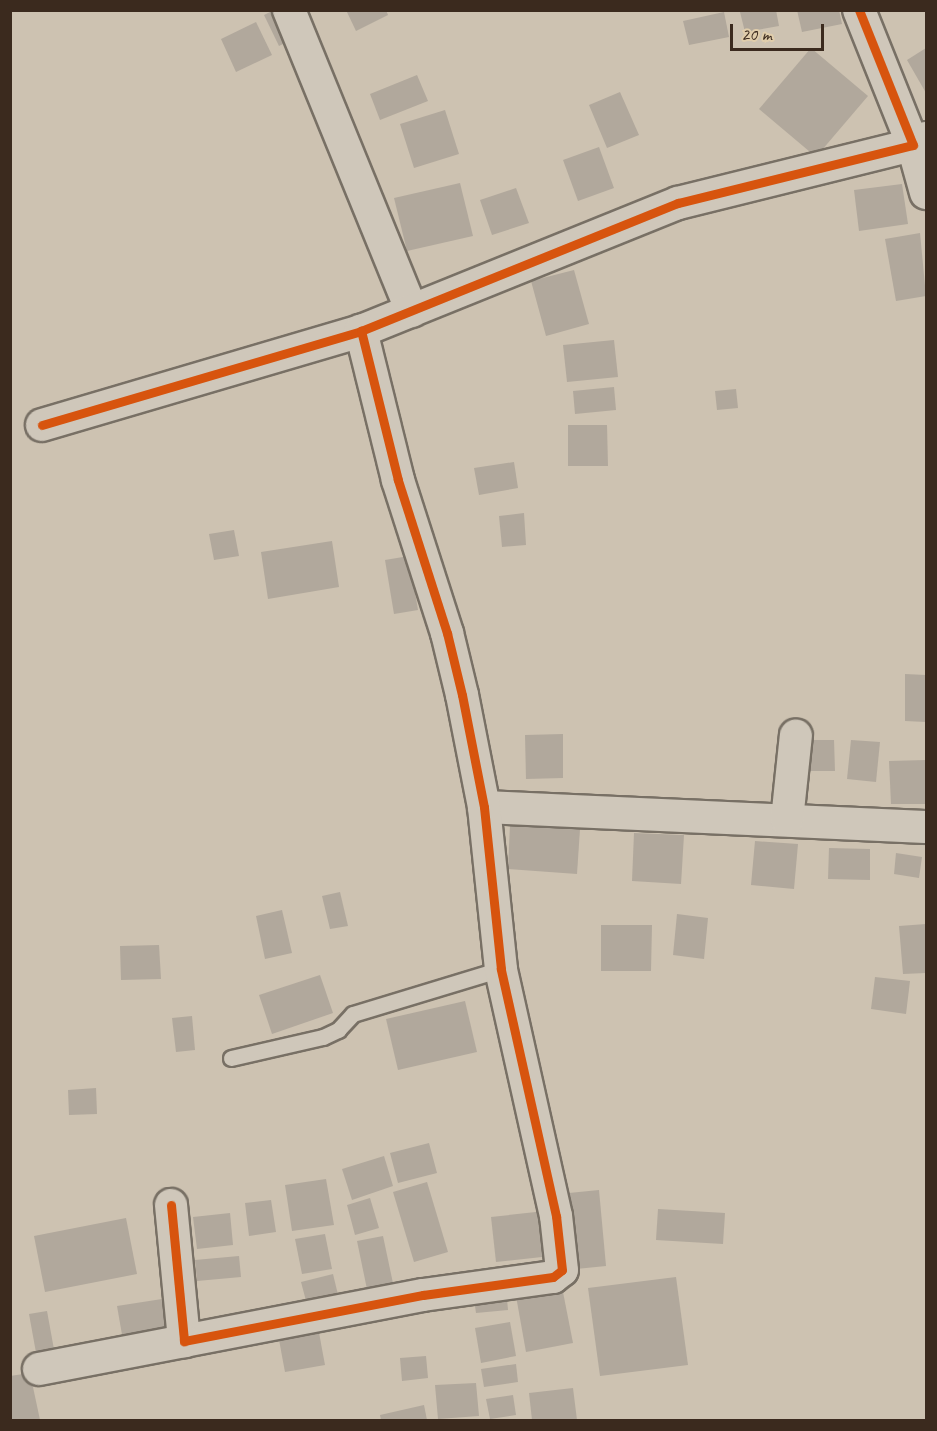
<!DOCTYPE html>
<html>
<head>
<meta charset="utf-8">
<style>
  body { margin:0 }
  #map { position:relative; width:937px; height:1431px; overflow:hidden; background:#cdc2b1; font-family:Caveat,sans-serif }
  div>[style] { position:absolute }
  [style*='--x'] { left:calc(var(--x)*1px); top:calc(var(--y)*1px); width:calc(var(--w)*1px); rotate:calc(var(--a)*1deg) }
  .building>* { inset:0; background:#b1a89c }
  .roads { filter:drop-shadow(2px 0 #787065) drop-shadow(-2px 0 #787065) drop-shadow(0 2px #787065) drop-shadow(0 -2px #787065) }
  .service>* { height:15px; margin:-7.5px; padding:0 7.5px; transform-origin:7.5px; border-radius:7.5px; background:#cfc7ba }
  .minor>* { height:32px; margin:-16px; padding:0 16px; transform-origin:16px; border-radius:16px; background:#cfc7ba }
  .tertiary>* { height:33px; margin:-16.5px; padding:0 16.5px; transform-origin:16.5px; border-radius:16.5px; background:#cfc7ba }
  .cycleway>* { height:9px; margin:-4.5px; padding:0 4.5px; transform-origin:4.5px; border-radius:4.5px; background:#d7540e }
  span { translate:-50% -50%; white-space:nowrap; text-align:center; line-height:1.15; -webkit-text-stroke:5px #e0cdab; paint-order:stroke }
  .frame { position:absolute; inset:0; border:12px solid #3b2a1e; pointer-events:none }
  .scale { position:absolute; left:730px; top:24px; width:94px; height:27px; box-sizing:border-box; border:3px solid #3b2a1e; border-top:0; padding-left:8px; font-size:18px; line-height:21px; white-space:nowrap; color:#3b2a1e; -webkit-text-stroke:4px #e0cdab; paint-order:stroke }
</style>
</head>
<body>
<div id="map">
  <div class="building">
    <i style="clip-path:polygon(274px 10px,280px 10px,293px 39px,279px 46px,264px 15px)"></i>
    <i style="clip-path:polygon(346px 10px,386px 10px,388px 15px,356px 31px)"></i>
    <i style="clip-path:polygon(776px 10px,779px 26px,745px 32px,740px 12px)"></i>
    <i style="clip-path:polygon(797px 10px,839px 10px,842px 24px,802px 32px)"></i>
    <i style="clip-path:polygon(724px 12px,729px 37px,689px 45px,683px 21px)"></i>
    <i style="clip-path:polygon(256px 22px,272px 55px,236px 72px,221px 39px)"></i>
    <i style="clip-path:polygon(811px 48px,868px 96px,816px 157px,759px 109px)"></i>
    <i style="clip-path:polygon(926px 48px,926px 93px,907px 60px)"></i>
    <i style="clip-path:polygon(417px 75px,428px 101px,380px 120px,370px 94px)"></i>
    <i style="clip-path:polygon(620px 92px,639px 135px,607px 148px,589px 105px)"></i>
    <i style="clip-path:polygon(445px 110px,459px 154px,414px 168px,400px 124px)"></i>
    <i style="clip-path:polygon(599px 147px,614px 188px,578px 201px,563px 160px)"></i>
    <i style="clip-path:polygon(460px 183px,473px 236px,407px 251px,394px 198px)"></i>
    <i style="clip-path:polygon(902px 184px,908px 224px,859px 231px,854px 190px)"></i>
    <i style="clip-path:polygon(516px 188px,529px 223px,492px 235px,480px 200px)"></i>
    <i style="clip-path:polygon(920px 233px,926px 296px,896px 301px,885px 239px)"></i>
    <i style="clip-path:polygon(574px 270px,589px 324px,546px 336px,531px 281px)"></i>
    <i style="clip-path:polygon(614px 340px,618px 377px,567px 382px,563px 345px)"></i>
    <i style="clip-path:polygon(614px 387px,616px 410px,575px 414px,573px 391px)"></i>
    <i style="clip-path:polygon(736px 389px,738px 408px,717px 410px,715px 391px)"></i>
    <i style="clip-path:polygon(568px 425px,607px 425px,608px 466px,568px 466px)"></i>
    <i style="clip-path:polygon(514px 462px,518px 488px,479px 495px,474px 468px)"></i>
    <i style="clip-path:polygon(524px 513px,526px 545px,502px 547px,499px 516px)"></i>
    <i style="clip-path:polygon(234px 530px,239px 556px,214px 560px,209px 534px)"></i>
    <i style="clip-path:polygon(332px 541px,339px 587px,268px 599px,261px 552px)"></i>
    <i style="clip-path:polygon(409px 556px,418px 610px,394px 614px,385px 560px)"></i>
    <i style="clip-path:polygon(905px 674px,926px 675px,926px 722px,905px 721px)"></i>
    <i style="clip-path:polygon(563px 734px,563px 778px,526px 779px,525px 735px)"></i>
    <i style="clip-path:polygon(806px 740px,834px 740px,835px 771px,807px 771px)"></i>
    <i style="clip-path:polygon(851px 740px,880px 742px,876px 782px,847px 779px)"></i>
    <i style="clip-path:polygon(926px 760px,926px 804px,891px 804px,889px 761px)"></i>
    <i style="clip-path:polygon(510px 825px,580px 829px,577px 874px,508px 869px)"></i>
    <i style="clip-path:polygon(634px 833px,684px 835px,681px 884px,632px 881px)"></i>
    <i style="clip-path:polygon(755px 841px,798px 844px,794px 889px,751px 885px)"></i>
    <i style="clip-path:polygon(829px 848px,870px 849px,870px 880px,828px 879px)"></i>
    <i style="clip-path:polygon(896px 853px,922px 857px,919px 878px,894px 874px)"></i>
    <i style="clip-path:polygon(340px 892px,348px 926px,330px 929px,322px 896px)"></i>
    <i style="clip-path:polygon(282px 910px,292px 953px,265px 959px,256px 916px)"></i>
    <i style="clip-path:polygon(677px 914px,708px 918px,704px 959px,673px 955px)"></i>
    <i style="clip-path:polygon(926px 924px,926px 973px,903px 974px,899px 926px)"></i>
    <i style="clip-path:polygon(601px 925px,652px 925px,651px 971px,601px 971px)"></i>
    <i style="clip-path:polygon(159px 945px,161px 979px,121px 980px,120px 946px)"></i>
    <i style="clip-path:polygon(320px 975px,333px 1013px,272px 1034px,259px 995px)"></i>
    <i style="clip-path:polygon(875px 977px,910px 981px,906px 1014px,871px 1009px)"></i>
    <i style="clip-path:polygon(465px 1001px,477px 1052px,398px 1070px,386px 1019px)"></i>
    <i style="clip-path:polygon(192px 1016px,195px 1050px,176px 1052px,172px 1018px)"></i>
    <i style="clip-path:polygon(96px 1088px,97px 1114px,69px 1115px,68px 1090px)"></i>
    <i style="clip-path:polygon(429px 1143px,437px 1173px,398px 1183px,390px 1153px)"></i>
    <i style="clip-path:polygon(384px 1156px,393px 1186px,352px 1200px,342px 1169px)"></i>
    <i style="clip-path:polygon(326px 1179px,334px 1225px,292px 1231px,285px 1185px)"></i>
    <i style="clip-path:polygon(427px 1182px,448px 1252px,414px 1262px,393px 1192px)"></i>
    <i style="clip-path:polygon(599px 1190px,606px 1266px,566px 1270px,559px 1194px)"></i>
    <i style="clip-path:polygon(370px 1198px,379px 1228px,355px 1235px,347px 1205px)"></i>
    <i style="clip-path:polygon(271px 1200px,276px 1232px,249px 1236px,245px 1203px)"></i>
    <i style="clip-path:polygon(658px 1209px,725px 1213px,723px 1244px,656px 1240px)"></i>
    <i style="clip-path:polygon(545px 1211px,551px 1256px,496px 1262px,491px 1217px)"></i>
    <i style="clip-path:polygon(230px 1213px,233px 1245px,197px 1249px,193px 1217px)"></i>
    <i style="clip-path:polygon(126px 1218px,137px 1274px,45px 1292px,34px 1236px)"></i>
    <i style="clip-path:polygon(325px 1234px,332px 1269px,302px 1274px,295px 1239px)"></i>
    <i style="clip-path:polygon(383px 1236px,394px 1288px,368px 1294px,357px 1241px)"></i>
    <i style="clip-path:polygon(239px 1256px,241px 1277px,197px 1281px,195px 1260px)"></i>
    <i style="clip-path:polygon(333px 1274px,340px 1303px,309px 1312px,301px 1282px)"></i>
    <i style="clip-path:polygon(676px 1277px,688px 1365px,600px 1376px,588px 1288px)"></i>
    <i style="clip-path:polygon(562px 1287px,573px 1343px,526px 1352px,516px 1296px)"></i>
    <i style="clip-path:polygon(506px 1288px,508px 1310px,476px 1313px,473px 1292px)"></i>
    <i style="clip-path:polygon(162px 1299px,169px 1338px,124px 1346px,117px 1306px)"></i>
    <i style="clip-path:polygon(47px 1311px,55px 1355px,37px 1358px,29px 1314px)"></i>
    <i style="clip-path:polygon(317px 1322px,325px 1365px,285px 1372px,277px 1329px)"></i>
    <i style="clip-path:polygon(510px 1322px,516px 1356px,481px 1363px,475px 1328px)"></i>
    <i style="clip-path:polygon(426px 1356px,428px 1378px,402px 1381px,400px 1358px)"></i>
    <i style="clip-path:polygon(516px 1364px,518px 1382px,484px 1387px,481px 1369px)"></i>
    <i style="clip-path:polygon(30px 1373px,40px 1420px,10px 1420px,10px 1376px)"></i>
    <i style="clip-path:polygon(476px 1383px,479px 1416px,438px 1419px,435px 1385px)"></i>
    <i style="clip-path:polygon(573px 1388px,577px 1420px,532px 1420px,529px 1393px)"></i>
    <i style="clip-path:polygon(513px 1395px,516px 1415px,490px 1419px,486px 1399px)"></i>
    <i style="clip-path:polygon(424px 1405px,427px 1420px,381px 1420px,380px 1415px)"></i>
  </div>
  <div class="roads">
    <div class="service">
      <i style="--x:231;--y:1058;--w:94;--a:-12.9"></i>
      <i style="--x:323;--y:1037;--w:17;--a:-25"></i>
      <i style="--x:338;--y:1030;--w:22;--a:-47"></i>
      <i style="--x:353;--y:1014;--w:155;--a:-16.9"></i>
    </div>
    <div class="minor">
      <i style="--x:289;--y:10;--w:325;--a:67.8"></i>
      <i style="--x:42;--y:425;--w:333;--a:-16.4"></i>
      <i style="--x:361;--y:331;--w:342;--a:-22"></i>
      <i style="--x:678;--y:203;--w:242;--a:-13.9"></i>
      <i style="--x:913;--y:145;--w:145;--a:-111.8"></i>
      <i style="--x:484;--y:807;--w:442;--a:2.6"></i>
      <i style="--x:787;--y:820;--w:85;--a:-84"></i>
      <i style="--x:171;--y:1205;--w:137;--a:84.5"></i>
      <i style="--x:184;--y:1341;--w:243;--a:-10.9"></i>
      <i style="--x:423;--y:1295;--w:131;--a:-7.9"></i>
      <i style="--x:553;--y:1277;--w:11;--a:-38"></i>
      <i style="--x:562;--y:1270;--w:54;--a:-96.3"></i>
      <i style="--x:556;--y:1216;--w:253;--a:-102.6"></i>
      <i style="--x:501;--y:969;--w:163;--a:-96"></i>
      <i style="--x:484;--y:807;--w:114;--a:-101.1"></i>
      <i style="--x:462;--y:695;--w:64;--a:-103.6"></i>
      <i style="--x:447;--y:633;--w:161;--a:-107.8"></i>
      <i style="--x:398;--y:480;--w:154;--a:-103.9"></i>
      <i style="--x:39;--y:1369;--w:148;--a:-10.9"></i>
    </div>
    <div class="tertiary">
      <i style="--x:926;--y:138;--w:15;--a:152"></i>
      <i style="--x:913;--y:145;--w:49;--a:74.5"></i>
    </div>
  </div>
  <div class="cycleway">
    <i style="--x:42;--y:425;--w:333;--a:-16.4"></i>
    <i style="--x:361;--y:331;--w:342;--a:-22"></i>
    <i style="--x:678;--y:203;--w:242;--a:-13.9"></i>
    <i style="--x:913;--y:145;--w:145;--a:-111.8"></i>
    <i style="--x:171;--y:1205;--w:137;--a:84.5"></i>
    <i style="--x:184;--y:1341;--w:243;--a:-10.9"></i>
    <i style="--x:423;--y:1295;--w:131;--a:-7.9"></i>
    <i style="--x:553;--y:1277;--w:11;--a:-38"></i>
    <i style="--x:562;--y:1270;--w:54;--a:-96.3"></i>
    <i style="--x:556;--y:1216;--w:253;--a:-102.6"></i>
    <i style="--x:501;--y:969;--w:163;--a:-96"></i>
    <i style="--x:484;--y:807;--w:114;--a:-101.1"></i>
    <i style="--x:462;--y:695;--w:64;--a:-103.6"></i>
    <i style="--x:447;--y:633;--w:161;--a:-107.8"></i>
    <i style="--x:398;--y:480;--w:154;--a:-103.9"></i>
  </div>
  <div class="frame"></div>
  <div class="scale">20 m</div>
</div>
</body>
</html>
